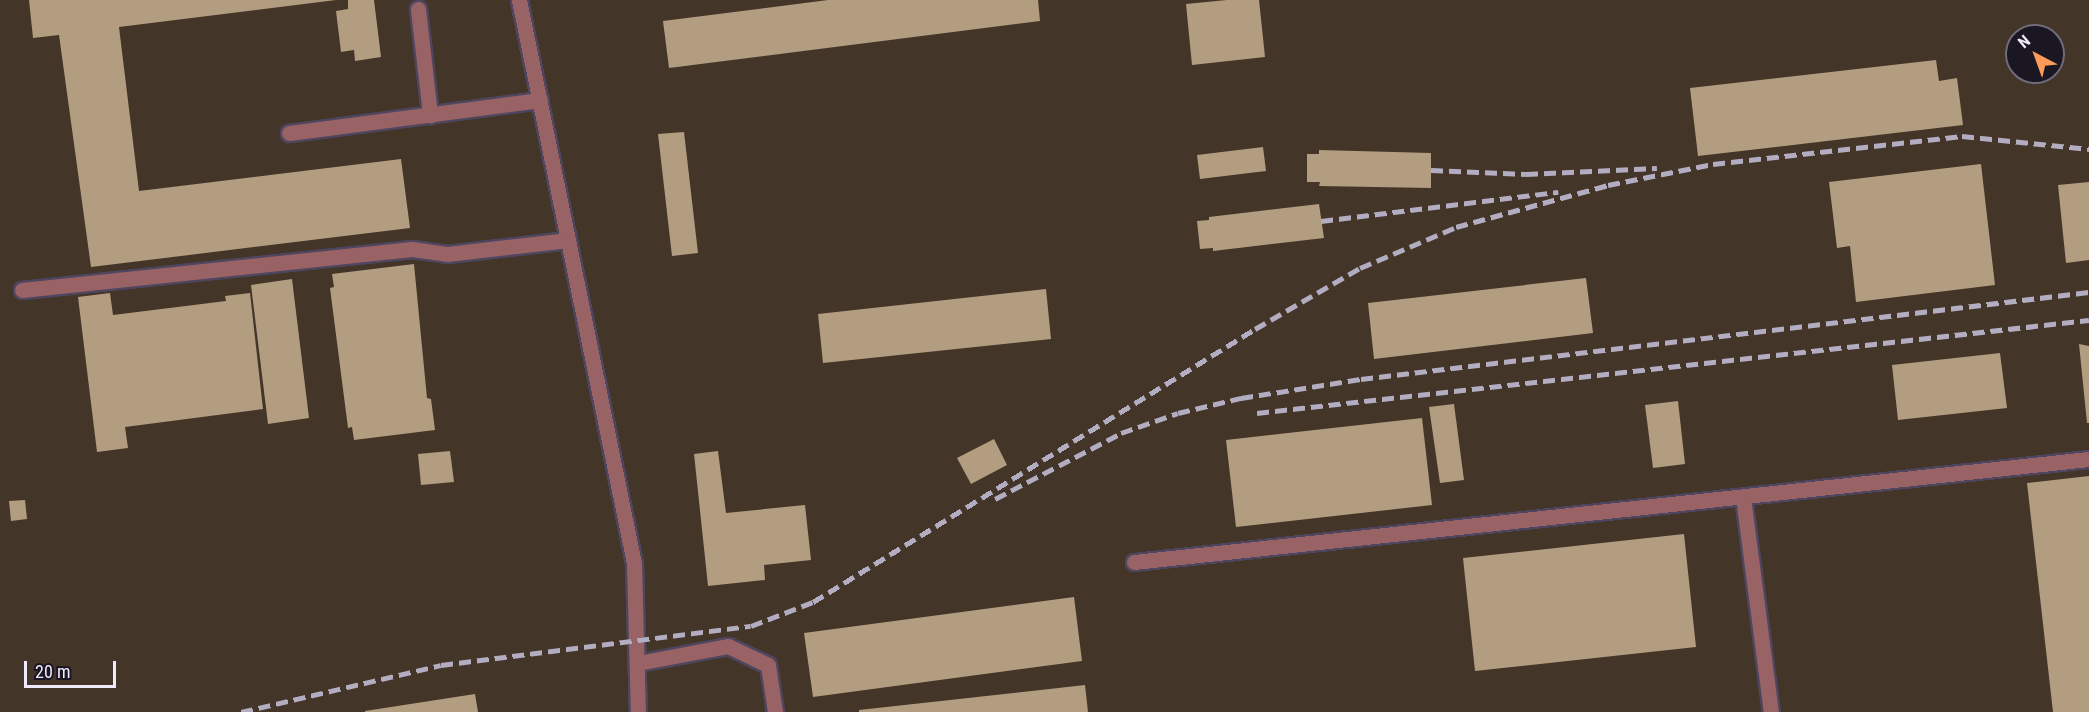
<!DOCTYPE html>
<html>
<head>
<meta charset="utf-8">
<style>
  body { margin:0 }
  #map { position:relative; width:2089px; height:712px; overflow:hidden; background:#342b46; font-family:"Roboto Condensed",sans-serif }
  div>[style] { position:absolute }
  [style*='--x'] { left:calc(var(--x)*1px); top:calc(var(--y)*1px); width:calc(var(--w)*1px); rotate:calc(var(--a)*1deg) }
  .industrial>* { inset:0; background:#443529 }
  .building>* { inset:0; background:#b39d80 }
  .roads { filter:drop-shadow(2px 0 #4e465f) drop-shadow(-2px 0 #4e465f) drop-shadow(0 2px #4e465f) drop-shadow(0 -2px #4e465f) }
  .minor>* { height:15px; margin:-7.5px; padding:0 7.5px; transform-origin:7.5px; border-radius:7.5px; background:#996365 }
  .rail>* { height:4.5px; margin-top:-2.25px; transform-origin:0; background:repeating-linear-gradient(90deg,#b3adc1 0 12px,transparent 0 18px) }
  span { translate:-50% -50%; white-space:nowrap; text-align:center; line-height:1.15; -webkit-text-stroke:6px #1a1622; paint-order:stroke }
  .north { position:absolute; left:2005px; top:24px; width:60px; height:60px; box-sizing:border-box; background:#1a1622; border:2px solid #706b79; border-radius:50%; rotate:319deg; font-size:16px; font-weight:700; line-height:24px; text-align:center; color:#f0ebfc }
  .north::after { content:''; display:block; margin:auto; width:21px; height:27px; background:#fe9b59; clip-path:polygon(50% 0,100% 100%,50% 72%,0 100%) }
  .scale { position:absolute; left:24px; top:661px; width:92px; height:27px; box-sizing:border-box; border:3px solid #f0ebfc; border-top:0; padding-left:8px; font-size:18px; line-height:21px; white-space:nowrap; color:#f0ebfc; -webkit-text-stroke:4px #1a1622; paint-order:stroke }
</style>
</head>
<body>
<div id="map">
  <div class="industrial">
    <i style="clip-path:polygon(evenodd,0 0,2089px 0,2089px 712px,0 712px,0 0,2017px 36px,2053px 36px,2053px 72px,2017px 72px,2017px 36px)"></i>
  </div>
  <div class="building">
    <i style="clip-path:polygon(29px 0,336px 0,119px 27px,139px 191px,401px 159px,410px 228px,91px 267px,59px 35px,33px 38px)"></i>
    <i style="clip-path:polygon(348px 0,374px 0,381px 57px,355px 61px,354px 50px,341px 52px,336px 11px,348px 9px)"></i>
    <i style="clip-path:polygon(828px 0,1038px 0,1040px 21px,669px 68px,663px 21px)"></i>
    <i style="clip-path:polygon(1227px 0,1259px 0,1265px 57px,1192px 65px,1186px 4px)"></i>
    <i style="clip-path:polygon(1936px 60px,1939px 81px,1957px 78px,1963px 125px,1698px 156px,1690px 88px)"></i>
    <i style="clip-path:polygon(684px 132px,698px 253px,672px 256px,658px 134px)"></i>
    <i style="clip-path:polygon(1263px 147px,1266px 171px,1200px 179px,1197px 155px)"></i>
    <i style="clip-path:polygon(1319px 150px,1431px 153px,1431px 188px,1319px 186px,1320px 182px,1307px 182px,1307px 154px,1319px 154px)"></i>
    <i style="clip-path:polygon(1981px 164px,1995px 285px,1856px 302px,1850px 246px,1837px 248px,1829px 182px)"></i>
    <i style="clip-path:polygon(2089px 182px,2089px 260px,2066px 263px,2058px 185px)"></i>
    <i style="clip-path:polygon(1319px 204px,1324px 238px,1213px 251px,1213px 248px,1200px 249px,1197px 221px,1209px 220px,1209px 217px)"></i>
    <i style="clip-path:polygon(414px 264px,427px 398px,431px 399px,435px 430px,354px 440px,352px 427px,348px 428px,330px 288px,334px 287px,332px 274px)"></i>
    <i style="clip-path:polygon(1586px 278px,1593px 333px,1374px 359px,1368px 303px)"></i>
    <i style="clip-path:polygon(292px 279px,309px 418px,268px 424px,251px 285px)"></i>
    <i style="clip-path:polygon(1046px 289px,1051px 339px,823px 363px,818px 314px)"></i>
    <i style="clip-path:polygon(110px 293px,113px 315px,226px 301px,225px 296px,250px 293px,263px 409px,125px 427px,128px 448px,97px 452px,78px 297px)"></i>
    <i style="clip-path:polygon(2079px 344px,2089px 346px,2089px 423px,2087px 423px)"></i>
    <i style="clip-path:polygon(2000px 353px,2007px 408px,1898px 420px,1892px 365px)"></i>
    <i style="clip-path:polygon(1678px 401px,1685px 464px,1653px 468px,1645px 405px)"></i>
    <i style="clip-path:polygon(1454px 404px,1464px 480px,1440px 483px,1429px 407px)"></i>
    <i style="clip-path:polygon(1422px 418px,1432px 505px,1236px 527px,1226px 440px)"></i>
    <i style="clip-path:polygon(994px 439px,1007px 465px,971px 484px,957px 458px)"></i>
    <i style="clip-path:polygon(450px 451px,454px 482px,421px 485px,418px 454px)"></i>
    <i style="clip-path:polygon(718px 451px,726px 513px,805px 505px,811px 560px,764px 565px,765px 580px,708px 586px,694px 454px)"></i>
    <i style="clip-path:polygon(2089px 476px,2089px 712px,2053px 712px,2027px 483px)"></i>
    <i style="clip-path:polygon(25px 500px,27px 519px,11px 521px,9px 501px)"></i>
    <i style="clip-path:polygon(1684px 534px,1696px 647px,1475px 671px,1463px 558px)"></i>
    <i style="clip-path:polygon(1074px 597px,1082px 661px,813px 697px,804px 633px)"></i>
    <i style="clip-path:polygon(1085px 685px,1088px 712px,859px 712px,859px 710px)"></i>
    <i style="clip-path:polygon(475px 694px,478px 712px,365px 712px,365px 711px)"></i>
  </div>
  <div class="roads">
    <div class="minor">
      <i style="--x:519;--y:0;--w:575;--a:78.46"></i>
      <i style="--x:634;--y:563;--w:149;--a:88.5"></i>
      <i style="--x:418;--y:9;--w:107;--a:83.5"></i>
      <i style="--x:289;--y:133;--w:253;--a:-7.5"></i>
      <i style="--x:22;--y:290;--w:392;--a:-6"></i>
      <i style="--x:412;--y:249;--w:35;--a:8"></i>
      <i style="--x:447;--y:254;--w:122;--a:-6.6"></i>
      <i style="--x:1743;--y:497;--w:217;--a:82.6"></i>
      <i style="--x:1134;--y:562;--w:961;--a:-6.16"></i>
      <i style="--x:638;--y:663;--w:92;--a:-10.7"></i>
      <i style="--x:728;--y:646;--w:44;--a:25.4"></i>
      <i style="--x:768;--y:665;--w:48;--a:81.5"></i>
    </div>
  </div>
  <div class="rail">
    <i style="--x:1431;--y:170;--w:95;--a:2.4"></i>
    <i style="--x:1526;--y:174;--w:131;--a:-2.6"></i>
    <i style="--x:1321;--y:221;--w:239;--a:-7"></i>
    <i style="--x:1257;--y:413;--w:837;--a:-6.38"></i>
    <i style="--x:995;--y:499;--w:142;--a:-27.6"></i>
    <i style="--x:1121;--y:433;--w:60;--a:-19.3"></i>
    <i style="--x:1178;--y:413;--w:65;--a:-13.4"></i>
    <i style="--x:1241;--y:398;--w:121;--a:-9"></i>
    <i style="--x:1361;--y:379;--w:733;--a:-6.81"></i>
    <i style="--x:241;--y:712;--w:205;--a:-13.2"></i>
    <i style="--x:441;--y:665;--w:312;--a:-7.2"></i>
    <i style="--x:751;--y:626;--w:66;--a:-21.2"></i>
    <i style="--x:813;--y:602;--w:520;--a:-31.7"></i>
    <i style="--x:1255;--y:329;--w:121;--a:-30.2"></i>
    <i style="--x:1360;--y:268;--w:104;--a:-23.1"></i>
    <i style="--x:1456;--y:227;--w:158;--a:-15.4"></i>
    <i style="--x:1608;--y:185;--w:107;--a:-11.3"></i>
    <i style="--x:1713;--y:164;--w:251;--a:-6.4"></i>
    <i style="--x:1962;--y:136;--w:128;--a:5.8"></i>
  </div>
  <div class="north">N</div>
  <div class="scale">20 m</div>
</div>
</body>
</html>
